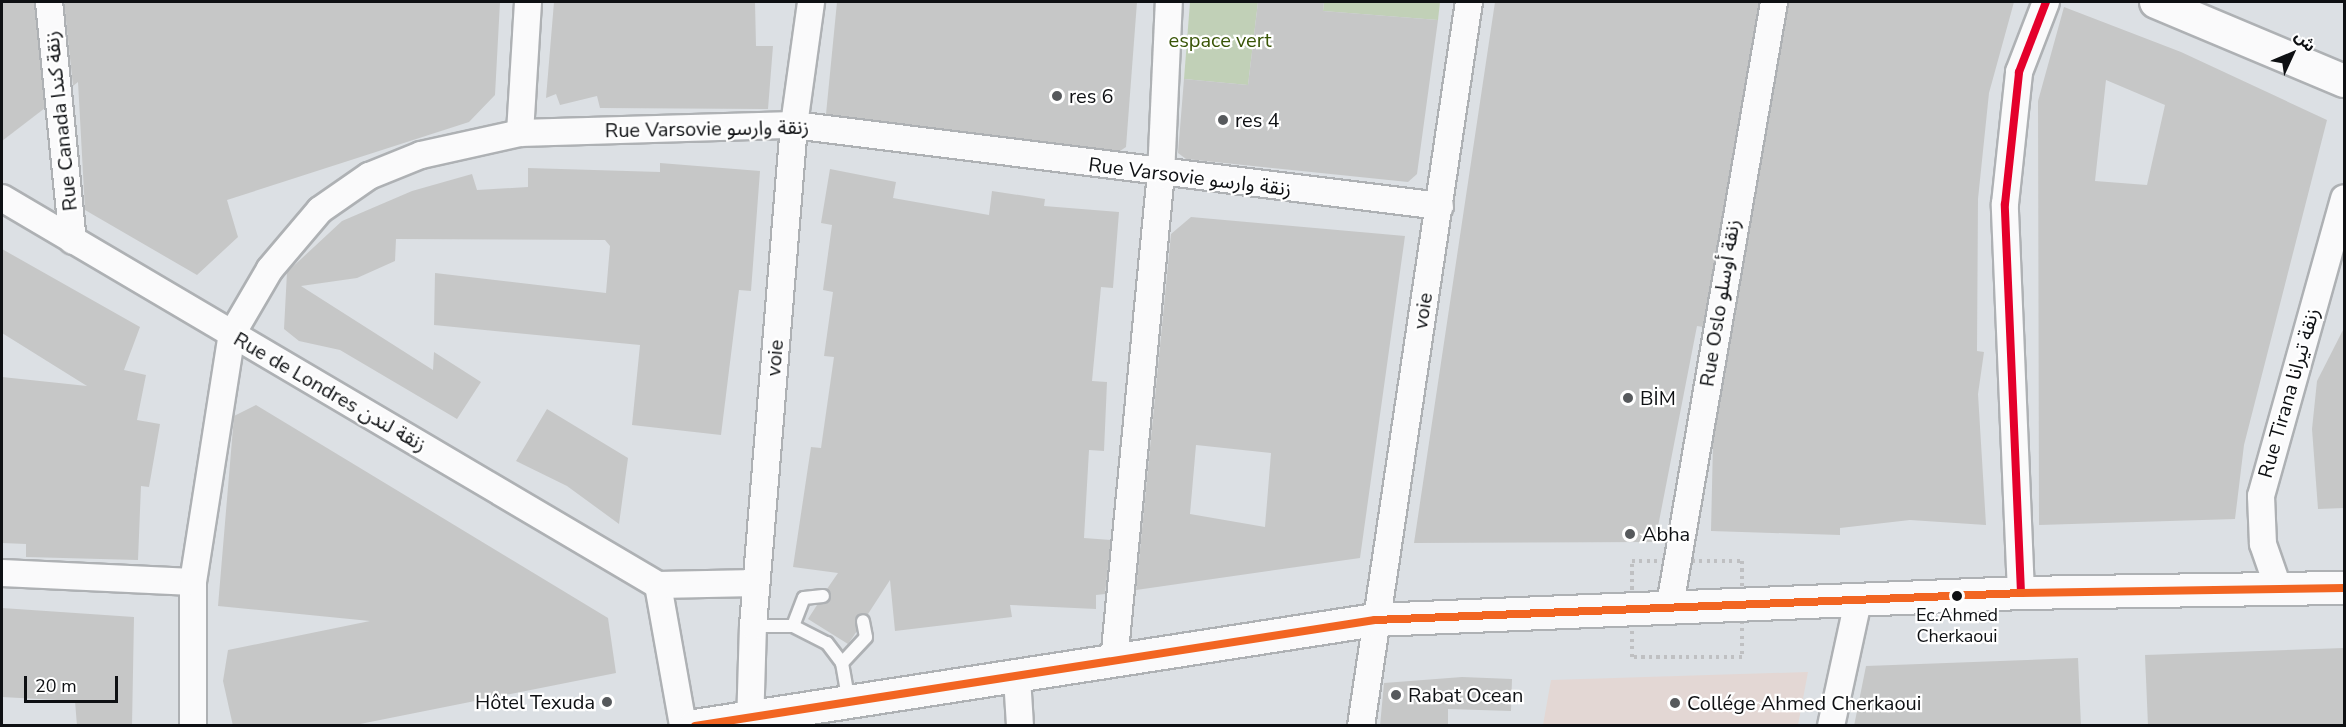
<!DOCTYPE html>
<html>
<head>
<meta charset="utf-8">
<style>
  body { margin:0 }
  #map { position:relative; width:2346px; height:727px; overflow:hidden; background:#dce0e4; font-family:"Nunito Sans","Noto Sans Arabic",sans-serif }
  div>[style] { position:absolute }
  [style*='--x'] { left:calc(var(--x)*1px); top:calc(var(--y)*1px); width:calc(var(--w)*1px); rotate:calc(var(--a)*1deg) }
  .education>* { inset:0; background:#e3d7d4 }
  .green>* { inset:0; background:#c1d0b7 }
  .building>* { inset:0; background:#c6c7c7 }
  .path>* { height:4px; margin-top:-2px; transform-origin:0; background:repeating-linear-gradient(90deg,#bfc0c2 0 3px,transparent 0 7.5px) }
  .roads { filter:drop-shadow(2px 0 #aeb1b4) drop-shadow(-2px 0 #aeb1b4) drop-shadow(0 2px #aeb1b4) drop-shadow(0 -2px #aeb1b4) }
  .service>* { height:12px; margin:-6px; padding:0 6px; transform-origin:6px; border-radius:6px; background:#fafafb }
  .minor>* { height:26px; margin:-13px; padding:0 13px; transform-origin:13px; border-radius:13px; background:#fafafb }
  .tertiary>* { height:32px; margin:-16px; padding:0 16px; transform-origin:16px; border-radius:16px; background:#fafafb }
  .bus-1>* { height:8px; margin:-4px; padding:0 4px; transform-origin:4px; border-radius:4px; background:#e4002b }
  .bus-2>* { height:8px; margin:-4px; padding:0 4px; transform-origin:4px; border-radius:4px; background:#f26522 }
  .dots>* { width:16px; height:16px; translate:-50% -50%; box-sizing:border-box; border:3px solid #fff; border-radius:50% }
  span { translate:-50% -50%; white-space:nowrap; text-align:center; line-height:1.15; -webkit-text-stroke:4.5px #fff; paint-order:stroke }
  .bus-label { font-size:18px; color:#0e1013 }
  .park-label { font-size:20px; color:#395507 }
  .poi-label { font-size:20px; color:#0e1013 }
  .left { translate:0 -50%; text-align:left }
  .right { translate:-100% -50%; text-align:right }
  .street-label { font-size:20px; color:#0e1013 }
  .frame { position:absolute; inset:0; border:3px solid #0e1013; pointer-events:none }
  .north { position:absolute; left:2262px; top:24px; width:60px; height:60px; -webkit-text-stroke:4px #fff; paint-order:stroke; rotate:46deg; font-size:16px; font-weight:700; line-height:24px; text-align:center; color:#0e1013 }
  .north::after { content:''; display:block; margin:auto; width:21px; height:27px; background:#0e1013; clip-path:polygon(50% 0,100% 100%,50% 72%,0 100%) }
  .scale { position:absolute; left:24px; top:676px; width:94px; height:27px; box-sizing:border-box; border:3px solid #0e1013; border-top:0; padding-left:8px; font-size:18px; line-height:21px; white-space:nowrap; color:#0e1013; -webkit-text-stroke:4px #fff; paint-order:stroke }
</style>
</head>
<body>
<div id="map">
  <div class="education">
    <i style="clip-path:polygon(1808px 672px,1798px 725px,1543px 725px,1551px 680px)"></i>
  </div>
  <div class="green">
    <i style="clip-path:polygon(1190px 2px,1258px 2px,1248px 85px,1184px 79px)"></i>
    <i style="clip-path:polygon(1324px 2px,1440px 2px,1438px 20px,1323px 11px)"></i>
  </div>
  <div class="building">
    <i style="clip-path:polygon(2px 2px,34px 2px,45px 108px,2px 141px)"></i>
    <i style="clip-path:polygon(64px 2px,500px 2px,495px 95px,469px 122px,227px 200px,238px 237px,197px 275px,85px 210px,78px 82px,73px 86px)"></i>
    <i style="clip-path:polygon(554px 2px,755px 2px,756px 46px,773px 46px,768px 109px,600px 108px,597px 96px,560px 105px,556px 94px,546px 98px)"></i>
    <i style="clip-path:polygon(837px 2px,1137px 2px,1126px 147px,1120px 151px,826px 114px)"></i>
    <i style="clip-path:polygon(1258px 2px,1324px 2px,1323px 11px,1438px 20px,1417px 174px,1408px 182px,1186px 159px,1178px 153px,1184px 79px,1248px 85px)"></i>
    <i style="clip-path:polygon(1495px 2px,1759px 2px,1703px 327px,1697px 326px,1655px 542px,1414px 543px)"></i>
    <i style="clip-path:polygon(1789px 2px,2014px 2px,1989px 93px,1978px 199px,1977px 351px,1984px 352px,1978px 394px,1986px 525px,1910px 520px,1840px 528px,1840px 535px,1711px 531px,1713px 443px)"></i>
    <i style="clip-path:polygon(evenodd,2064px 7px,2181px 52px,2327px 120px,2244px 445px,2235px 519px,2039px 525px,2038px 101px,2064px 7px,2106px 80px,2165px 105px,2147px 185px,2095px 181px,2106px 80px)"></i>
    <i style="clip-path:polygon(660px 163px,760px 171px,751px 291px,739px 290px,721px 435px,632px 425px,640px 345px,434px 325px,435px 273px,606px 293px,610px 246px,605px 240px,396px 239px,395px 261px,357px 278px,301px 286px,433px 370px,434px 352px,481px 382px,457px 419px,340px 350px,299px 341px,284px 329px,287px 272px,342px 221px,412px 191px,472px 174px,477px 190px,528px 187px,528px 168px,660px 172px)"></i>
    <i style="clip-path:polygon(830px 169px,896px 182px,893px 198px,989px 215px,992px 191px,1045px 199px,1044px 206px,1119px 212px,1113px 288px,1101px 287px,1092px 381px,1107px 382px,1104px 451px,1089px 450px,1084px 538px,1111px 540px,1105px 594px,1096px 595px,1096px 609px,1010px 605px,1012px 617px,895px 631px,890px 580px,868px 614px,855px 618px,857px 631px,848px 644px,808px 619px,817px 605px,830px 600px,827px 589px,838px 573px,793px 567px,811px 447px,821px 448px,834px 357px,824px 356px,833px 292px,823px 290px,832px 225px,821px 223px)"></i>
    <i style="clip-path:polygon(evenodd,1191px 217px,1405px 236px,1360px 558px,1136px 590px,1171px 234px,1191px 217px,1196px 445px,1271px 453px,1265px 527px,1190px 514px,1196px 445px)"></i>
    <i style="clip-path:polygon(2px 249px,140px 327px,124px 370px,146px 375px,137px 420px,160px 424px,149px 487px,141px 486px,138px 560px,26px 557px,26px 544px,2px 543px,2px 377px,87px 386px,2px 333px)"></i>
    <i style="clip-path:polygon(2344px 328px,2344px 508px,2318px 509px,2312px 429px,2317px 381px)"></i>
    <i style="clip-path:polygon(256px 405px,608px 618px,616px 673px,350px 726px,233px 726px,223px 681px,228px 650px,370px 621px,218px 606px,234px 416px)"></i>
    <i style="clip-path:polygon(547px 409px,628px 458px,619px 524px,567px 486px,516px 461px)"></i>
    <i style="clip-path:polygon(2px 608px,134px 617px,132px 726px,77px 726px,75px 701px,2px 697px)"></i>
    <i style="clip-path:polygon(2344px 648px,2344px 726px,2148px 726px,2145px 655px)"></i>
    <i style="clip-path:polygon(2078px 658px,2081px 726px,1854px 726px,1866px 666px)"></i>
    <i style="clip-path:polygon(1462px 677px,1512px 679px,1511px 711px,1448px 709px,1448px 726px,1380px 726px,1384px 683px)"></i>
  </div>
  <div class="path">
    <i style="--x:1632;--y:561;--w:110;--a:0"></i>
    <i style="--x:1742;--y:561;--w:96;--a:90"></i>
    <i style="--x:1742;--y:657;--w:110;--a:180"></i>
    <i style="--x:1632;--y:657;--w:96;--a:-90"></i>
  </div>
  <div class="roads">
    <div class="service">
      <i style="--x:753;--y:626;--w:40;--a:0"></i>
      <i style="--x:793;--y:626;--w:38;--a:27"></i>
      <i style="--x:827;--y:643;--w:25;--a:53"></i>
      <i style="--x:842;--y:663;--w:39;--a:80"></i>
      <i style="--x:793;--y:626;--w:30;--a:-69"></i>
      <i style="--x:804;--y:598;--w:19;--a:-6"></i>
      <i style="--x:842;--y:663;--w:35;--a:-47"></i>
      <i style="--x:866;--y:637;--w:16;--a:-101"></i>
    </div>
    <div class="minor">
      <i style="--x:49;--y:2;--w:240;--a:84.3"></i>
      <i style="--x:520;--y:133;--w:131;--a:-86.5"></i>
      <i style="--x:2;--y:198;--w:762;--a:30.54"></i>
      <i style="--x:2;--y:573;--w:191;--a:2.7"></i>
      <i style="--x:658;--y:585;--w:143;--a:79.9"></i>
      <i style="--x:658;--y:585;--w:98;--a:-1.2"></i>
      <i style="--x:2279;--y:590;--w:49;--a:-109.2"></i>
      <i style="--x:2263;--y:544;--w:48;--a:-92.4"></i>
      <i style="--x:2261;--y:496;--w:309;--a:-74.4"></i>
      <i style="--x:2021;--y:593;--w:389;--a:-92.4"></i>
      <i style="--x:2005;--y:204;--w:133;--a:-83.9"></i>
      <i style="--x:2019;--y:72;--w:75;--a:-68.9"></i>
      <i style="--x:1670;--y:605;--w:612;--a:-80.21"></i>
      <i style="--x:1114;--y:661;--w:488;--a:-84.5"></i>
      <i style="--x:1161;--y:175;--w:173;--a:-87.4"></i>
      <i style="--x:1017;--y:677;--w:49;--a:86.5"></i>
      <i style="--x:193;--y:726;--w:144;--a:-90"></i>
      <i style="--x:193;--y:582;--w:251;--a:-81.1"></i>
      <i style="--x:232;--y:334;--w:75;--a:-59.7"></i>
      <i style="--x:270;--y:269;--w:77;--a:-49.7"></i>
      <i style="--x:320;--y:210;--w:60;--a:-34.8"></i>
      <i style="--x:369;--y:176;--w:56;--a:-22"></i>
      <i style="--x:421;--y:155;--w:101;--a:-12.5"></i>
      <i style="--x:520;--y:133;--w:274;--a:-1.7"></i>
      <i style="--x:794;--y:125;--w:651;--a:7.15"></i>
      <i style="--x:750;--y:726;--w:100;--a:-88.3"></i>
      <i style="--x:753;--y:626;--w:503;--a:-85.32"></i>
      <i style="--x:794;--y:125;--w:124;--a:-82.1"></i>
      <i style="--x:1361;--y:726;--w:732;--a:-81.52"></i>
      <i style="--x:1831;--y:726;--w:128;--a:-77.8"></i>
    </div>
    <div class="tertiary">
      <i style="--x:2156;--y:2;--w:204;--a:22.8"></i>
      <i style="--x:695;--y:726;--w:688;--a:-8.86"></i>
      <i style="--x:1375;--y:620;--w:647;--a:-2.39"></i>
      <i style="--x:2021;--y:593;--w:323;--a:-0.9"></i>
    </div>
  </div>
  <div class="bus-1">
    <i style="--x:2021;--y:593;--w:389;--a:-92.4"></i>
    <i style="--x:2005;--y:204;--w:133;--a:-83.9"></i>
    <i style="--x:2019;--y:72;--w:75;--a:-68.9"></i>
  </div>
  <div class="bus-2">
    <i style="--x:695;--y:726;--w:688;--a:-8.86"></i>
    <i style="--x:1375;--y:620;--w:647;--a:-2.39"></i>
    <i style="--x:2021;--y:593;--w:323;--a:-0.9"></i>
  </div>
  <div class="dots">
    <i style="left:1057px;top:96px;background:#56595c"></i>
    <i style="left:1223px;top:120px;background:#56595c"></i>
    <i style="left:1628px;top:398px;background:#56595c"></i>
    <i style="left:1630px;top:534px;background:#56595c"></i>
    <i style="left:1957px;top:596px;background:#0e1013"></i>
    <i style="left:1396px;top:695px;background:#56595c"></i>
    <i style="left:607px;top:702px;background:#56595c"></i>
    <i style="left:1675px;top:703px;background:#56595c"></i>
  </div>
  <div class="bus-label">
    <span style="left:1957px;top:626px">Ec.Ahmed<br>Cherkaoui</span>
  </div>
  <div class="park-label">
    <span style="left:1220px;top:40px">espace vert</span>
  </div>
  <div class="poi-label">
    <span class="left" style="left:1069px;top:96px">res 6</span>
    <span class="left" style="left:1235px;top:120px">res 4</span>
    <span class="left" style="left:1640px;top:398px">BİM</span>
    <span class="left" style="left:1642px;top:534px">Abha</span>
    <span class="left" style="left:1408px;top:695px">Rabat Ocean</span>
    <span class="right" style="left:595px;top:702px">Hôtel Texuda</span>
    <span class="left" style="left:1687px;top:703px">Collége Ahmed Cherkaoui</span>
  </div>
  <div class="street-label">
    <span style="left:61px;top:121px;rotate:-96deg">Rue Canada زنقة كندا</span>
    <span style="left:707px;top:129px;rotate:-1deg">Rue Varsovie زنقة وارسو</span>
    <span style="left:1190px;top:177px;rotate:7deg">Rue Varsovie زنقة وارسو</span>
    <span style="left:1720px;top:303px;rotate:-81deg">Rue Oslo زنقة أوسلو</span>
    <span style="left:1423px;top:311px;rotate:-81deg">voie</span>
    <span style="left:775px;top:358px;rotate:-85deg">voie</span>
    <span style="left:330px;top:392px;rotate:30deg">Rue de Londres زنقة لندن</span>
    <span style="left:2289px;top:393px;rotate:-74deg">Rue Tirana زنقة تيرانا</span>
  </div>
  <div class="frame"></div>
  <div class="north">ش</div>
  <div class="scale">20 m</div>
</div>
</body>
</html>
